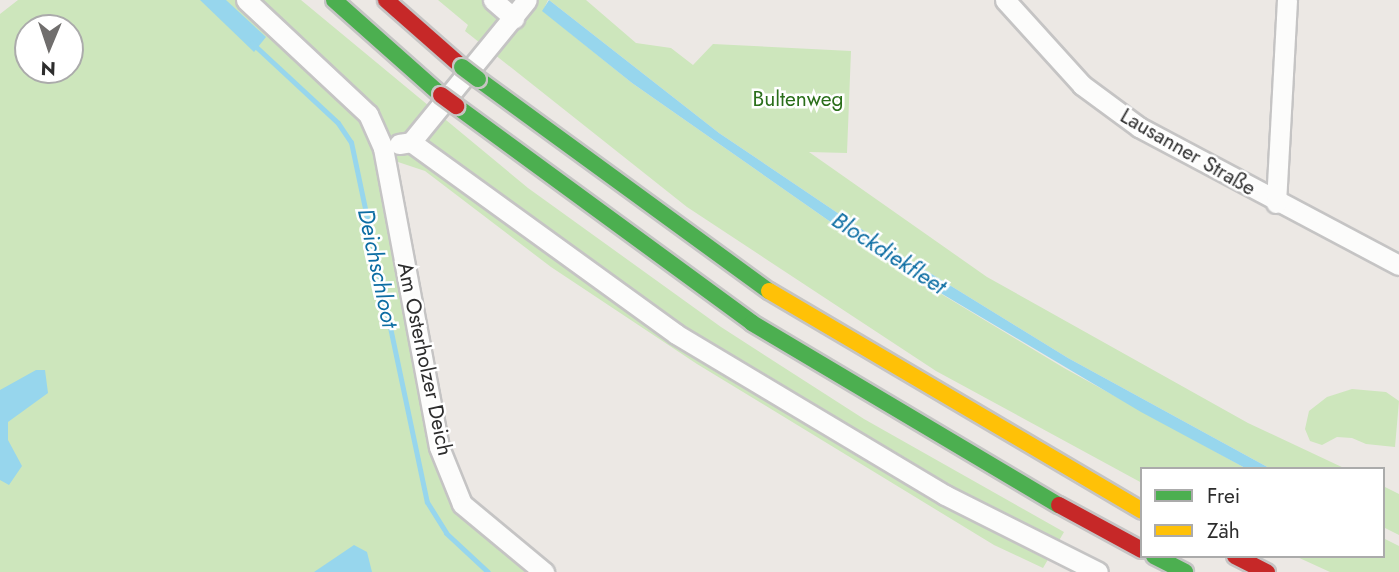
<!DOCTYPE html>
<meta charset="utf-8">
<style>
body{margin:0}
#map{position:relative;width:1399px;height:572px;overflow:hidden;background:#ece8e4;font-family:Jost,sans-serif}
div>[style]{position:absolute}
.green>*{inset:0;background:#cde6bc}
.water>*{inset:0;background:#97d6ed}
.stream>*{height:5px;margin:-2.5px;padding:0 2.5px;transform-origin:2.5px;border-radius:2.5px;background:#97d6ed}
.roads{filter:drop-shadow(2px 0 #c5c4c4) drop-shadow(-2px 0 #c5c4c4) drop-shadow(0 2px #c5c4c4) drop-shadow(0 -2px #c5c4c4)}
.street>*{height:19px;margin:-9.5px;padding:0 9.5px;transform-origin:9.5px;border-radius:9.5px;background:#fcfcfb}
.fast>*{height:16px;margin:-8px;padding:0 8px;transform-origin:8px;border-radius:8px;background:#4caf50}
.slow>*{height:16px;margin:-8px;padding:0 8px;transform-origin:8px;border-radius:8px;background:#ffc107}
.jam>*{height:16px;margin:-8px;padding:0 8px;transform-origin:8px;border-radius:8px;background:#c62828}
.bridges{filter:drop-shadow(2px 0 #c6c5c3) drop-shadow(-2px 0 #c6c5c3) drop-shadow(0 2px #c6c5c3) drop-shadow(0 -2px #c6c5c3)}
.fast-bridge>*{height:16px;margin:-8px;padding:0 8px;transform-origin:8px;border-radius:8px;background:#4caf50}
.jam-bridge>*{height:16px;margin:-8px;padding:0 8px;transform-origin:8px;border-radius:8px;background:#c62828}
span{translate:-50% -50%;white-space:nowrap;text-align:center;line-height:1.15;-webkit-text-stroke:5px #fff;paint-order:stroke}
.park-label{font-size:21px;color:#2a6e1a}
.street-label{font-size:21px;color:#2d2d2d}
.water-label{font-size:23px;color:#0c6da3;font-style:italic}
.legend{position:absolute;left:1140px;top:467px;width:245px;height:91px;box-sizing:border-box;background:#fff;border:2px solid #ababab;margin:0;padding:9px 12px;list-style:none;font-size:21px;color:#2d2d2d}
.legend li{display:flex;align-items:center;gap:14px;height:35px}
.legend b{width:35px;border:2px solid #ababab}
.north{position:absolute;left:14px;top:14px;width:70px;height:70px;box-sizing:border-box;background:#fff;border:2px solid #ababab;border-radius:50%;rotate:182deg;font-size:19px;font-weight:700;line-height:28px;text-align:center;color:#2d2d2d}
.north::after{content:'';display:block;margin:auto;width:24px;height:32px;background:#706e6d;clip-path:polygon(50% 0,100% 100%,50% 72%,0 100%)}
</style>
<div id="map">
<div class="green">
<div style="clip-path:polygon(evenodd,18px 0,301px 0,528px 188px,721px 327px,864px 419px,1064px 532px,1043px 568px,994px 545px,697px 364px,551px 267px,425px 171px,374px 154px,425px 425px,455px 509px,531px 572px,0 572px,0 14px,18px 0,28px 28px,70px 28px,70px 70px,28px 70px,28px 28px)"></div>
<div style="clip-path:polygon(438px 0,548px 0,543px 11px,632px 83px,885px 260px,1064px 368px,1247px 469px,1142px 469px,1142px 483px,936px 371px,687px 207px,465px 31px,468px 25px)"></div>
<div style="clip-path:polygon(549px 0,586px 0,636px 43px,671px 48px,693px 65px,713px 44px,851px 51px,847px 153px,809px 152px,987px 277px,1248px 423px,1346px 469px,1271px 469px,1068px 358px,891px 249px,719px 133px)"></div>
<div style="clip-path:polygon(1352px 389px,1386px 392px,1399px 401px,1395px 447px,1366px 444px,1352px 438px,1337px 437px,1322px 445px,1310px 441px,1305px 429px,1309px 411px,1327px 397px)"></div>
<div style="clip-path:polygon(1383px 486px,1399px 494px,1399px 535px,1383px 527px)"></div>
<div style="clip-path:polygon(1383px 538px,1399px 546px,1399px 572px,1330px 572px,1295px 556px,1383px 556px)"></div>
</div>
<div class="water">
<div style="clip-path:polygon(200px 0,226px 0,266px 37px,254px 52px)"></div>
<div style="clip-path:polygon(549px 0,719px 133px,891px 249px,1068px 358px,1271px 469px,1247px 469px,1141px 412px,885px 260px,632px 83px,542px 11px)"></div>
<div style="clip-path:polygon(36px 370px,45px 370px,48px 393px,8px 422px,8px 440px,22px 466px,9px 485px,0 480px,0 390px)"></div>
<div style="clip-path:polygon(354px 545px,367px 552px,372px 572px,314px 572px)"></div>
</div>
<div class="stream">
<div style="left:252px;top:43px;width:117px;rotate:42.9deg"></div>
<div style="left:338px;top:123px;width:23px;rotate:56deg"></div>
<div style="left:351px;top:142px;width:368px;rotate:78.1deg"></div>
<div style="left:427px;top:502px;width:36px;rotate:58deg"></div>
<div style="left:446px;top:533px;width:57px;rotate:42.9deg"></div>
</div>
<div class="roads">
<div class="street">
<div style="left:246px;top:0;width:167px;rotate:43.1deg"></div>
<div style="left:368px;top:114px;width:37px;rotate:66deg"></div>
<div style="left:383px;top:148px;width:304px;rotate:79.4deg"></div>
<div style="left:439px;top:447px;width:61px;rotate:68deg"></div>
<div style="left:462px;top:504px;width:107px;rotate:39.7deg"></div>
<div style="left:493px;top:0;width:28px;rotate:41deg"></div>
<div style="left:1005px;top:0;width:115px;rotate:47.8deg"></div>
<div style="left:1082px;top:85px;width:71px;rotate:36.4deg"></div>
<div style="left:1139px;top:127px;width:294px;rotate:28deg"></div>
<div style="left:411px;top:142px;width:327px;rotate:35.9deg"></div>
<div style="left:676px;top:334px;width:313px;rotate:30.9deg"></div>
<div style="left:945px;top:495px;width:171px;rotate:26.7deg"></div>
<div style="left:399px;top:144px;width:12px;rotate:-9deg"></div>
<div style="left:411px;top:142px;width:183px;rotate:-50.8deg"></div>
<div style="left:1276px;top:203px;width:203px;rotate:-86.9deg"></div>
</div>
<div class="fast">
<div style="left:334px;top:0;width:143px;rotate:41.6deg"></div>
<div style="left:478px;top:79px;width:360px;rotate:36.1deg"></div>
<div style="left:456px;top:106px;width:367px;rotate:36.2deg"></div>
<div style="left:752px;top:323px;width:357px;rotate:30.7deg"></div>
<div style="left:1154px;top:556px;width:35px;rotate:27deg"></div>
</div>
<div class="slow">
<div style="left:769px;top:291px;width:433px;rotate:30.5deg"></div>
</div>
<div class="jam">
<div style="left:386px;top:0;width:101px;rotate:41.4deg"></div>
<div style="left:1059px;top:505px;width:94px;rotate:28.5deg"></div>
<div style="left:1235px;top:556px;width:36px;rotate:27deg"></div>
</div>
</div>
<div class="bridges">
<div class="fast-bridge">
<div style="left:462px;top:67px;width:20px;rotate:37deg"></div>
</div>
<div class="jam-bridge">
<div style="left:441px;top:95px;width:19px;rotate:36deg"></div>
</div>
</div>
<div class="park-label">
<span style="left:798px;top:99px">Bultenweg</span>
</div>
<div class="street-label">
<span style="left:1188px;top:152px;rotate:30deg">Lausanner Straße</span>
<span style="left:425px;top:359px;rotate:78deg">Am Osterholzer Deich</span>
</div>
<div class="water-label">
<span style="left:889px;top:253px;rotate:33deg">Blockdiekfleet</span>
<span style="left:378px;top:268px;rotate:78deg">Deichschloot</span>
</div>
<ul class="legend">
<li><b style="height:9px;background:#4caf50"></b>Frei</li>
<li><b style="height:9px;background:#ffc107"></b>Zäh</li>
</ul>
<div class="north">N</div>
</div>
